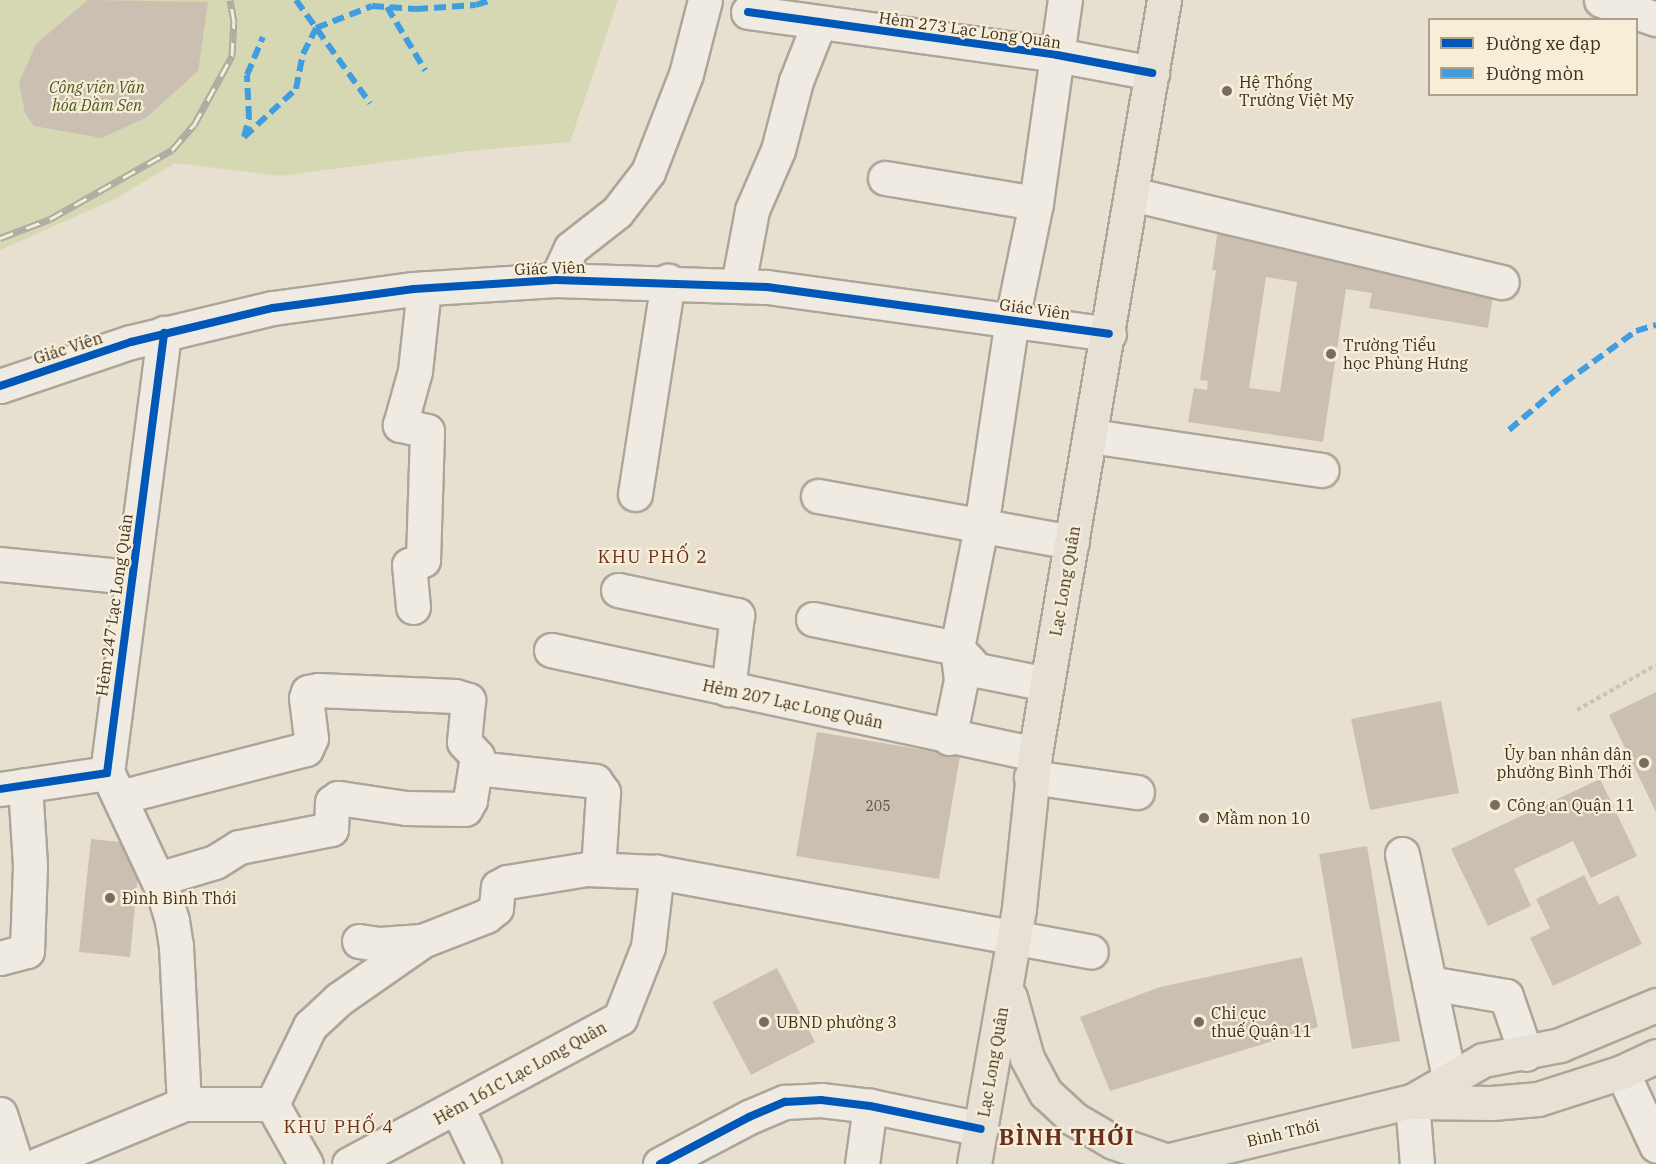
<!DOCTYPE html>
<meta charset="utf-8">
<style>
body{margin:0}
#map{position:relative;width:1656px;height:1164px;overflow:hidden;background:#e7e0d1;font-family:"IBM Plex Serif",serif}
div>[style]{position:absolute}
.green>*{inset:0;background:#d6d7b3}
.building>*{inset:0;background:#cbbfb2}
.path>*{height:4px;margin-top:-2px;transform-origin:0;background:repeating-linear-gradient(90deg,#c8c2b9 0 4.5px,transparent 0 7.5px)}
.roads{filter:drop-shadow(2px 0 #ada599) drop-shadow(-2px 0 #ada599) drop-shadow(0 2px #ada599) drop-shadow(0 -2px #ada599)}
.minor>*{height:33px;margin:-16.5px;padding:0 16.5px;transform-origin:16.5px;border-radius:16.5px;background:#efebe3}
.major>*{height:33px;margin:-16.5px;padding:0 16.5px;transform-origin:16.5px;border-radius:16.5px;background:#e6e1d4}
.rail>*{height:7px;margin-top:-3.5px;transform-origin:0;background:repeating-linear-gradient(90deg,#f7eed8 0 14px,#afaaa2 0 28px);box-sizing:border-box;border-block:2px solid #afaaa2}
.quiet>*{height:6px;margin-top:-3px;transform-origin:0;background:repeating-linear-gradient(90deg,#3f9de0 0 12px,transparent 0 18px)}
.cycleway>*{height:8px;margin:-4px;padding:0 4px;transform-origin:4px;border-radius:4px;background:#0057b8}
.dots>*{width:16px;height:16px;translate:-50% -50%;box-sizing:border-box;border:3px solid #f7eed8;border-radius:50%}
span{translate:-50% -50%;white-space:nowrap;text-align:center;line-height:1.15;-webkit-text-stroke:4.5px #f7eed8;paint-order:stroke}
.number-label{font-size:14px;color:#605244}
.number-label span{-webkit-text-stroke-width:0}
.street-label{font-size:16px;color:#3d2e20}
.poi-label{font-size:16px;color:#3d2e20}
.left{translate:0 -50%;text-align:left}
.right{translate:-100% -50%;text-align:right}
.park-label{font-size:16px;color:#4d5a26;font-style:italic}
.neighbourhood-label{font-size:18px;color:#6b2e1e;letter-spacing:1.5px}
.district-label{font-size:22px;color:#6b2e1e;font-weight:700;letter-spacing:1.5px}
.legend{position:absolute;left:1428px;top:18px;width:210px;height:78px;box-sizing:border-box;background:#f7eed8;border:2px solid #ada18e;margin:0;padding:8px 10px;list-style:none;font-size:18px;color:#3d2e20}
.legend li{display:flex;align-items:center;gap:12px;height:30px}
.legend b{width:30px;border:2px solid #ada18e}
</style>
<div id="map">
<div class="green">
<div style="clip-path:polygon(0 0,618px 0,570px 142px,469px 151px,280px 176px,175px 163px,115px 199px,0 250px)"></div>
</div>
<div class="building">
<div style="clip-path:polygon(88px 0,208px 2px,198px 71px,147px 117px,102px 138px,34px 126px,25px 113px,19px 83px,36px 44px)"></div>
<div style="clip-path:polygon(evenodd,1218px 230px,1495px 283px,1488px 328px,1369px 308px,1372px 293px,1346px 289px,1323px 442px,1188px 422px,1194px 388px,1207px 390px,1208px 381px,1200px 380px,1216px 270px,1212px 270px,1218px 230px,1266px 277px,1297px 282px,1280px 392px,1249px 388px,1266px 277px)"></div>
<div style="clip-path:polygon(1656px 692px,1656px 812px,1609px 715px)"></div>
<div style="clip-path:polygon(1441px 701px,1459px 793px,1370px 810px,1351px 719px)"></div>
<div style="clip-path:polygon(817px 732px,960px 756px,939px 879px,796px 856px)"></div>
<div style="clip-path:polygon(1600px 779px,1637px 856px,1591px 878px,1573px 841px,1514px 869px,1531px 906px,1488px 926px,1451px 849px)"></div>
<div style="clip-path:polygon(91px 839px,141px 844px,130px 957px,79px 952px)"></div>
<div style="clip-path:polygon(1367px 846px,1400px 1041px,1352px 1049px,1319px 854px)"></div>
<div style="clip-path:polygon(1584px 875px,1599px 905px,1618px 895px,1642px 944px,1553px 986px,1530px 938px,1550px 928px,1536px 899px)"></div>
<div style="clip-path:polygon(1302px 957px,1318px 1027px,1110px 1091px,1080px 1017px,1160px 987px)"></div>
<div style="clip-path:polygon(777px 968px,815px 1042px,751px 1075px,712px 1002px)"></div>
</div>
<div class="path">
<div style="left:1577px;top:710px;width:91px;rotate:-29.7deg"></div>
</div>
<div class="roads">
<div class="minor">
<div style="left:1601px;top:0;width:58px;rotate:19.1deg"></div>
<div style="left:748px;top:12px;width:312px;rotate:7.9deg"></div>
<div style="left:1057px;top:55px;width:97px;rotate:10.7deg"></div>
<div style="left:885px;top:178px;width:153px;rotate:9.4deg"></div>
<div style="left:1132px;top:194px;width:380px;rotate:13.4deg"></div>
<div style="left:556px;top:280px;width:35px;rotate:-65deg"></div>
<div style="left:571px;top:248px;width:58px;rotate:-38deg"></div>
<div style="left:617px;top:212px;width:51px;rotate:-52.2deg"></div>
<div style="left:648px;top:172px;width:105px;rotate:-68.8deg"></div>
<div style="left:686px;top:74px;width:76px;rotate:-75.6deg"></div>
<div style="left:738px;top:285px;width:76px;rotate:-79.4deg"></div>
<div style="left:752px;top:210px;width:65px;rotate:-66.6deg"></div>
<div style="left:778px;top:150px;width:71px;rotate:-75.4deg"></div>
<div style="left:796px;top:81px;width:62px;rotate:-68.4deg"></div>
<div style="left:0;top:386px;width:138px;rotate:-18.6deg"></div>
<div style="left:131px;top:342px;width:146px;rotate:-13.5deg"></div>
<div style="left:273px;top:308px;width:142px;rotate:-7.7deg"></div>
<div style="left:414px;top:289px;width:142px;rotate:-3.6deg"></div>
<div style="left:556px;top:280px;width:211px;rotate:1.9deg"></div>
<div style="left:767px;top:287px;width:345px;rotate:7.8deg"></div>
<div style="left:1091px;top:436px;width:233px;rotate:8.4deg"></div>
<div style="left:635px;top:494px;width:216px;rotate:-81.2deg"></div>
<div style="left:818px;top:496px;width:258px;rotate:10.3deg"></div>
<div style="left:0;top:564px;width:132px;rotate:5.7deg"></div>
<div style="left:618px;top:590px;width:122px;rotate:11.9deg"></div>
<div style="left:737px;top:615px;width:75px;rotate:96.9deg"></div>
<div style="left:413px;top:607px;width:42px;rotate:-95.4deg"></div>
<div style="left:409px;top:565px;width:15px;rotate:-20deg"></div>
<div style="left:423px;top:560px;width:129px;rotate:-88.2deg"></div>
<div style="left:427px;top:431px;width:28px;rotate:-167deg"></div>
<div style="left:400px;top:425px;width:56px;rotate:-74.5deg"></div>
<div style="left:415px;top:371px;width:83px;rotate:-83.8deg"></div>
<div style="left:813px;top:619px;width:147px;rotate:11.4deg"></div>
<div style="left:957px;top:648px;width:30px;rotate:48deg"></div>
<div style="left:977px;top:670px;width:71px;rotate:11.3deg"></div>
<div style="left:551px;top:650px;width:495px;rotate:12.1deg"></div>
<div style="left:949px;top:738px;width:59px;rotate:-78.3deg"></div>
<div style="left:961px;top:680px;width:32px;rotate:-97deg"></div>
<div style="left:957px;top:648px;width:123px;rotate:-78.8deg"></div>
<div style="left:981px;top:527px;width:210px;rotate:-81.5deg"></div>
<div style="left:1012px;top:319px;width:118px;rotate:-78.3deg"></div>
<div style="left:1036px;top:203px;width:205px;rotate:-81.9deg"></div>
<div style="left:476px;top:768px;width:120px;rotate:6.2deg"></div>
<div style="left:595px;top:781px;width:14px;rotate:54deg"></div>
<div style="left:603px;top:792px;width:77px;rotate:93.7deg"></div>
<div style="left:1031px;top:777px;width:107px;rotate:8.1deg"></div>
<div style="left:110px;top:778px;width:125px;rotate:64.9deg"></div>
<div style="left:163px;top:891px;width:31px;rotate:73deg"></div>
<div style="left:172px;top:921px;width:25px;rotate:81deg"></div>
<div style="left:176px;top:946px;width:158px;rotate:87.1deg"></div>
<div style="left:0;top:789px;width:108px;rotate:-8.5deg"></div>
<div style="left:107px;top:773px;width:444px;rotate:-82.6deg"></div>
<div style="left:120px;top:797px;width:192px;rotate:-14.5deg"></div>
<div style="left:306px;top:749px;width:12px;rotate:-66deg"></div>
<div style="left:311px;top:738px;width:40px;rotate:-97.1deg"></div>
<div style="left:306px;top:698px;width:6px;rotate:-72deg"></div>
<div style="left:308px;top:692px;width:10px;rotate:-11deg"></div>
<div style="left:318px;top:690px;width:137px;rotate:2.5deg"></div>
<div style="left:455px;top:696px;width:14px;rotate:17deg"></div>
<div style="left:468px;top:700px;width:42px;rotate:95.4deg"></div>
<div style="left:464px;top:742px;width:19px;rotate:47deg"></div>
<div style="left:477px;top:756px;width:45px;rotate:99deg"></div>
<div style="left:470px;top:800px;width:10px;rotate:119deg"></div>
<div style="left:465px;top:809px;width:59px;rotate:-179deg"></div>
<div style="left:406px;top:808px;width:69px;rotate:-171.6deg"></div>
<div style="left:338px;top:798px;width:7px;rotate:146deg"></div>
<div style="left:332px;top:802px;width:27px;rotate:92deg"></div>
<div style="left:331px;top:829px;width:94px;rotate:168.9deg"></div>
<div style="left:239px;top:847px;width:28px;rotate:148deg"></div>
<div style="left:215px;top:862px;width:59px;rotate:163.4deg"></div>
<div style="left:1402px;top:854px;width:232px;rotate:78.1deg"></div>
<div style="left:359px;top:941px;width:20px;rotate:9deg"></div>
<div style="left:379px;top:944px;width:43px;rotate:-4deg"></div>
<div style="left:0;top:958px;width:28px;rotate:-15deg"></div>
<div style="left:27px;top:951px;width:86px;rotate:-88deg"></div>
<div style="left:30px;top:865px;width:80px;rotate:-93.6deg"></div>
<div style="left:1429px;top:983px;width:78px;rotate:9.6deg"></div>
<div style="left:1506px;top:996px;width:61px;rotate:71deg"></div>
<div style="left:1622px;top:1072px;width:81px;rotate:65deg"></div>
<div style="left:1412px;top:1101px;width:63px;rotate:85.5deg"></div>
<div style="left:272px;top:1104px;width:69px;rotate:60.5deg"></div>
<div style="left:457px;top:1108px;width:62px;rotate:64.3deg"></div>
<div style="left:0;top:1114px;width:52px;rotate:72.3deg"></div>
<div style="left:39px;top:1164px;width:157px;rotate:-22.5deg"></div>
<div style="left:184px;top:1104px;width:88px"></div>
<div style="left:272px;top:1104px;width:87px;rotate:-64deg"></div>
<div style="left:310px;top:1026px;width:40px;rotate:-43deg"></div>
<div style="left:339px;top:999px;width:101px;rotate:-34.9deg"></div>
<div style="left:422px;top:941px;width:69px;rotate:-21.3deg"></div>
<div style="left:486px;top:916px;width:13px;rotate:-39deg"></div>
<div style="left:496px;top:908px;width:21px;rotate:-85deg"></div>
<div style="left:498px;top:887px;width:10px;rotate:-29deg"></div>
<div style="left:507px;top:882px;width:81px;rotate:-9.2deg"></div>
<div style="left:587px;top:869px;width:70px;rotate:2.5deg"></div>
<div style="left:657px;top:872px;width:441px;rotate:10.4deg"></div>
<div style="left:349px;top:1164px;width:308px;rotate:-28.3deg"></div>
<div style="left:620px;top:1018px;width:76px;rotate:-68.5deg"></div>
<div style="left:648px;top:947px;width:76px;rotate:-83.2deg"></div>
<div style="left:660px;top:1164px;width:101px;rotate:-27.8deg"></div>
<div style="left:749px;top:1117px;width:39px;rotate:-23deg"></div>
<div style="left:785px;top:1102px;width:36px;rotate:-3deg"></div>
<div style="left:821px;top:1100px;width:49px;rotate:7deg"></div>
<div style="left:870px;top:1106px;width:113px;rotate:11.7deg"></div>
<div style="left:862px;top:1164px;width:59px;rotate:-82.1deg"></div>
</div>
<div class="major">
<div style="left:1010px;top:997px;width:63px;rotate:74.4deg"></div>
<div style="left:1027px;top:1058px;width:40px;rotate:62deg"></div>
<div style="left:1046px;top:1093px;width:38px;rotate:43deg"></div>
<div style="left:1074px;top:1119px;width:45px;rotate:30.5deg"></div>
<div style="left:1113px;top:1142px;width:55px;rotate:19.1deg"></div>
<div style="left:1414px;top:1102px;width:78px;rotate:0.7deg"></div>
<div style="left:1492px;top:1103px;width:46px;rotate:-5deg"></div>
<div style="left:1538px;top:1099px;width:88px;rotate:-17.8deg"></div>
<div style="left:1622px;top:1072px;width:38px;rotate:-25deg"></div>
<div style="left:974px;top:1164px;width:260px;rotate:-80deg"></div>
<div style="left:1019px;top:908px;width:155px;rotate:-84.1deg"></div>
<div style="left:1035px;top:754px;width:765px;rotate:-80.29deg"></div>
<div style="left:1153px;top:1164px;width:267px;rotate:-13.7deg"></div>
<div style="left:1412px;top:1101px;width:82px;rotate:-30deg"></div>
<div style="left:1483px;top:1060px;width:78px;rotate:-11deg"></div>
<div style="left:1560px;top:1045px;width:104px;rotate:-22.6deg"></div>
</div>
</div>
<div class="rail">
<div style="left:0;top:238px;width:53px;rotate:-20.8deg"></div>
<div style="left:50px;top:219px;width:140px;rotate:-29.5deg"></div>
<div style="left:172px;top:150px;width:33px;rotate:-49deg"></div>
<div style="left:194px;top:125px;width:79px;rotate:-61.2deg"></div>
<div style="left:232px;top:56px;width:34px;rotate:-87deg"></div>
<div style="left:234px;top:22px;width:22px;rotate:-100deg"></div>
</div>
<div class="quiet">
<div style="left:296px;top:0;width:127px;rotate:54.3deg"></div>
<div style="left:387px;top:7px;width:74px;rotate:58.9deg"></div>
<div style="left:244px;top:137px;width:71px;rotate:-42.7deg"></div>
<div style="left:296px;top:89px;width:36px;rotate:-79deg"></div>
<div style="left:303px;top:54px;width:29px;rotate:-63deg"></div>
<div style="left:316px;top:28px;width:60px;rotate:-21.4deg"></div>
<div style="left:372px;top:6px;width:44px;rotate:3.9deg"></div>
<div style="left:416px;top:9px;width:60px;rotate:-3.8deg"></div>
<div style="left:476px;top:5px;width:16px;rotate:-18deg"></div>
<div style="left:244px;top:137px;width:20px;rotate:-75deg"></div>
<div style="left:249px;top:118px;width:43px;rotate:-92.7deg"></div>
<div style="left:247px;top:75px;width:41px;rotate:-67.2deg"></div>
<div style="left:1509px;top:430px;width:72px;rotate:-40.5deg"></div>
<div style="left:1564px;top:383px;width:89px;rotate:-35.8deg"></div>
<div style="left:1636px;top:331px;width:21px;rotate:-17deg"></div>
</div>
<div class="cycleway">
<div style="left:748px;top:12px;width:312px;rotate:7.9deg"></div>
<div style="left:1057px;top:55px;width:97px;rotate:10.7deg"></div>
<div style="left:0;top:386px;width:138px;rotate:-18.6deg"></div>
<div style="left:131px;top:342px;width:146px;rotate:-13.5deg"></div>
<div style="left:273px;top:308px;width:142px;rotate:-7.7deg"></div>
<div style="left:414px;top:289px;width:142px;rotate:-3.6deg"></div>
<div style="left:556px;top:280px;width:211px;rotate:1.9deg"></div>
<div style="left:767px;top:287px;width:345px;rotate:7.8deg"></div>
<div style="left:0;top:789px;width:108px;rotate:-8.5deg"></div>
<div style="left:107px;top:773px;width:444px;rotate:-82.6deg"></div>
<div style="left:660px;top:1164px;width:101px;rotate:-27.8deg"></div>
<div style="left:749px;top:1117px;width:39px;rotate:-23deg"></div>
<div style="left:785px;top:1102px;width:36px;rotate:-3deg"></div>
<div style="left:821px;top:1100px;width:49px;rotate:7deg"></div>
<div style="left:870px;top:1106px;width:113px;rotate:11.7deg"></div>
</div>
<div class="dots">
<div style="left:1227px;top:91px;background:#786c5e"></div>
<div style="left:1331px;top:354px;background:#786c5e"></div>
<div style="left:1644px;top:763px;background:#786c5e"></div>
<div style="left:1495px;top:805px;background:#786c5e"></div>
<div style="left:1204px;top:818px;background:#786c5e"></div>
<div style="left:110px;top:898px;background:#786c5e"></div>
<div style="left:764px;top:1022px;background:#786c5e"></div>
<div style="left:1199px;top:1022px;background:#786c5e"></div>
</div>
<div class="number-label">
<span style="left:878px;top:806px">205</span>
</div>
<div class="street-label">
<span style="left:970px;top:30px;rotate:8deg">Hẻm 273 Lạc Long Quân</span>
<span style="left:550px;top:268px;rotate:-2deg">Giác Viên</span>
<span style="left:1035px;top:309px;rotate:8deg">Giác Viên</span>
<span style="left:68px;top:348px;rotate:-18deg">Giác Viên</span>
<span style="left:1065px;top:581px;rotate:-80deg">Lạc Long Quân</span>
<span style="left:114px;top:605px;rotate:-82deg">Hẻm 247 Lạc Long Quân</span>
<span style="left:793px;top:704px;rotate:12deg">Hẻm 207 Lạc Long Quân</span>
<span style="left:993px;top:1062px;rotate:-80deg">Lạc Long Quân</span>
<span style="left:520px;top:1073px;rotate:-29deg">Hẻm 161C Lạc Long Quân</span>
<span style="left:1283px;top:1133px;rotate:-13deg">Bình Thới</span>
</div>
<div class="poi-label">
<span class="left" style="left:1239px;top:91px">Hệ Thống<br>Trường Việt Mỹ</span>
<span class="left" style="left:1343px;top:354px">Trường Tiểu<br>học Phùng Hưng</span>
<span class="right" style="left:1632px;top:763px">Ủy ban nhân dân<br>phường Bình Thới</span>
<span class="left" style="left:1507px;top:805px">Công an Quận 11</span>
<span class="left" style="left:1216px;top:818px">Mầm non 10</span>
<span class="left" style="left:122px;top:898px">Đình Bình Thới</span>
<span class="left" style="left:1211px;top:1022px">Chi cục<br>thuế Quận 11</span>
<span class="left" style="left:776px;top:1022px">UBND phường 3</span>
</div>
<div class="park-label">
<span style="left:97px;top:96px">Công viên Văn<br>hóa Đầm Sen</span>
</div>
<div class="neighbourhood-label">
<span style="left:653px;top:557px">KHU PHỐ 2</span>
<span style="left:339px;top:1127px">KHU PHỐ 4</span>
</div>
<div class="district-label">
<span style="left:1067px;top:1137px">BÌNH THỚI</span>
</div>
<ul class="legend">
<li><b style="height:8px;background:#0057b8"></b>Đường xe đạp</li>
<li><b style="height:8px;background:#3f9de0"></b>Đường mòn</li>
</ul>
</div>
